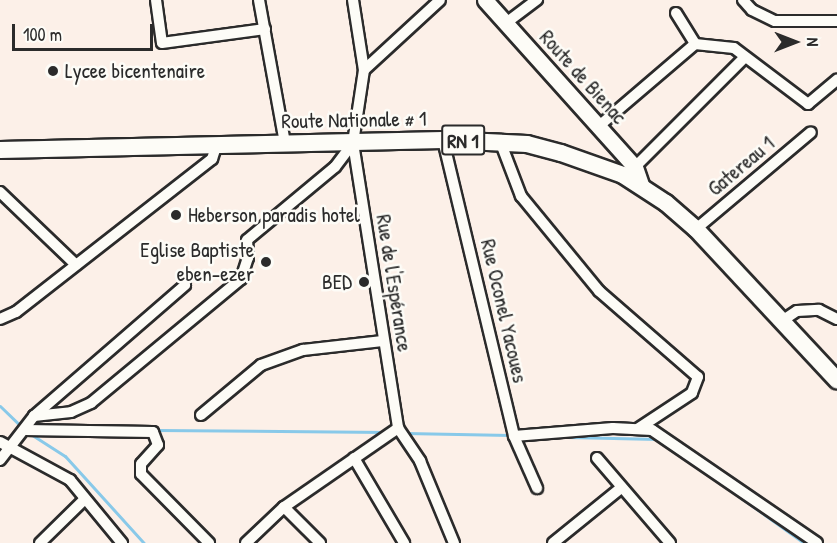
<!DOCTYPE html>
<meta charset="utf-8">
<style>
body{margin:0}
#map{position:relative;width:837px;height:543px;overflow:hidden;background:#fcf0e8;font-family:"Patrick Hand",sans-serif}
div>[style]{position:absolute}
.stream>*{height:3px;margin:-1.5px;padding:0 1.5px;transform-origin:1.5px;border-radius:1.5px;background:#88c9e9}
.roads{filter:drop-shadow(2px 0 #2b2b2b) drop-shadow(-2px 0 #2b2b2b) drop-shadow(0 2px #2b2b2b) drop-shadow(0 -2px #2b2b2b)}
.street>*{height:10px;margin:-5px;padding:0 5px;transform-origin:5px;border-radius:5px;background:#fdfcf7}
.secondary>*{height:15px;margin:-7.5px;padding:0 7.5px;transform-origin:7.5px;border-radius:7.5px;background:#fdfcf7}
.primary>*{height:16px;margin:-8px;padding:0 8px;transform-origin:8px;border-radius:8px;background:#fdfcf7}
.dots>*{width:16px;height:16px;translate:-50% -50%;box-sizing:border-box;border:3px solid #fdfcf7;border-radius:50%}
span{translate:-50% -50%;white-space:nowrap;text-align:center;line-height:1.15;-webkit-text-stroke:5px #fdfcf7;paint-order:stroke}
.shield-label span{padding:2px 4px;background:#fdfcf7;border:2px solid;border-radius:4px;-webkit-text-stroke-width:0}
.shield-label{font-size:20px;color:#2b2b2b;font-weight:700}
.poi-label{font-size:21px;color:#2b2b2b}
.left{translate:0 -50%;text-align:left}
.right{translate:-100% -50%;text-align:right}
.street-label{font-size:21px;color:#2b2b2b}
.north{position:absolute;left:765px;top:12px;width:60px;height:60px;-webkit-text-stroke:4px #fdfcf7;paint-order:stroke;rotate:90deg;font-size:16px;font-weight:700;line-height:24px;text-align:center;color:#2b2b2b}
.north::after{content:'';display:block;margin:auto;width:21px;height:27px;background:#2b2b2b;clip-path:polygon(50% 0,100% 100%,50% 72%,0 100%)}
.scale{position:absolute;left:12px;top:24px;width:141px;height:27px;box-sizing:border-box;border:3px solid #2b2b2b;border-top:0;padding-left:8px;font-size:18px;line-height:21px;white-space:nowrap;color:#2b2b2b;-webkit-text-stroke:4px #fdfcf7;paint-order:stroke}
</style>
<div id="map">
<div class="stream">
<div style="left:0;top:406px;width:30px;rotate:44deg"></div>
<div style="left:156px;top:430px;width:230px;rotate:0.5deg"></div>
<div style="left:29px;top:433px;width:43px;rotate:32.6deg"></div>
<div style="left:65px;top:456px;width:118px;rotate:47.8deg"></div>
<div style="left:405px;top:433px;width:107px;rotate:1.1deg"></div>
<div style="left:567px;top:437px;width:92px;rotate:1.2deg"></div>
<div style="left:737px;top:495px;width:82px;rotate:35.6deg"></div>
</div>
<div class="roads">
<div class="street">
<div style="left:156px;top:0;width:43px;rotate:82.1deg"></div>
<div style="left:162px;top:43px;width:104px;rotate:-7.7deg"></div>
<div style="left:259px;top:0;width:145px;rotate:79.7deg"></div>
<div style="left:353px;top:0;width:71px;rotate:81.1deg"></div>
<div style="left:364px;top:70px;width:74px;rotate:98.6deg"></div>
<div style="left:353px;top:143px;width:289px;rotate:81deg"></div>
<div style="left:398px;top:428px;width:40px;rotate:56deg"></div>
<div style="left:420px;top:461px;width:89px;rotate:67.5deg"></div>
<div style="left:743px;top:0;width:13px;rotate:48deg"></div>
<div style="left:752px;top:10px;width:25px;rotate:26deg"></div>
<div style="left:775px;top:21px;width:62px"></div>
<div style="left:676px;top:13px;width:36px;rotate:58deg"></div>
<div style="left:695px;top:44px;width:39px;rotate:6deg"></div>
<div style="left:734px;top:48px;width:93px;rotate:37.1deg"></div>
<div style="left:808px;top:104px;width:38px;rotate:-40deg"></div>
<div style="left:506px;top:23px;width:39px;rotate:-37deg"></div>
<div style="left:364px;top:70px;width:103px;rotate:-42.6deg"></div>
<div style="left:599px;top:126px;width:126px;rotate:-40.5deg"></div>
<div style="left:443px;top:140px;width:304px;rotate:76.5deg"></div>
<div style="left:514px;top:436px;width:57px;rotate:66.1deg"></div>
<div style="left:500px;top:141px;width:59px;rotate:69.1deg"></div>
<div style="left:521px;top:196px;width:123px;rotate:50.6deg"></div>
<div style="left:599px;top:291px;width:131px;rotate:41deg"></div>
<div style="left:698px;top:377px;width:17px;rotate:111deg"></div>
<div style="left:692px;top:393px;width:64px;rotate:146.6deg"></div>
<div style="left:635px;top:167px;width:154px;rotate:-45deg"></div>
<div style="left:0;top:192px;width:105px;rotate:43.8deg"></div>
<div style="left:696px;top:229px;width:150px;rotate:-40.1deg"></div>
<div style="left:0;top:319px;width:17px;rotate:-24deg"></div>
<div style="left:16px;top:312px;width:249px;rotate:-38deg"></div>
<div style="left:212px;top:159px;width:13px;rotate:-72deg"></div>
<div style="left:782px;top:321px;width:18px;rotate:-34deg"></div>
<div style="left:797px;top:311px;width:22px;rotate:-3deg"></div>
<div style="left:819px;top:310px;width:20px;rotate:27deg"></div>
<div style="left:201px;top:415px;width:78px;rotate:-39.8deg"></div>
<div style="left:261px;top:365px;width:45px;rotate:-19.7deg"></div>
<div style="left:303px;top:350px;width:80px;rotate:-6.5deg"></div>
<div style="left:34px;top:416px;width:37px;rotate:-6deg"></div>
<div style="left:71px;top:412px;width:22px;rotate:-24deg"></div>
<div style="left:91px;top:403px;width:195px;rotate:-39.6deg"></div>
<div style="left:241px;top:279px;width:22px;rotate:-72deg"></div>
<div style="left:248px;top:258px;width:18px;rotate:-93deg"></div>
<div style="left:247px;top:240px;width:114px;rotate:-39.7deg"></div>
<div style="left:335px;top:167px;width:30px;rotate:-53deg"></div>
<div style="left:25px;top:430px;width:128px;rotate:0.9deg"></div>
<div style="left:153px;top:432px;width:14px;rotate:69deg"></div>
<div style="left:158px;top:445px;width:25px;rotate:132deg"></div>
<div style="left:141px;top:464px;width:10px;rotate:90deg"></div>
<div style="left:141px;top:474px;width:97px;rotate:45.4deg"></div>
<div style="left:514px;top:436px;width:99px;rotate:-4.6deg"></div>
<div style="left:613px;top:428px;width:39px;rotate:3deg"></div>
<div style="left:652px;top:430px;width:200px;rotate:34.4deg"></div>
<div style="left:0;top:442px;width:80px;rotate:28.5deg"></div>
<div style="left:70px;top:480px;width:82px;rotate:50.5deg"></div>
<div style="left:354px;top:458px;width:99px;rotate:59.5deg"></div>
<div style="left:597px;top:458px;width:112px;rotate:49.3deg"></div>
<div style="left:0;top:460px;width:56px;rotate:-52.3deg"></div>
<div style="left:34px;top:416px;width:200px;rotate:-40.9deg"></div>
<div style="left:284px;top:507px;width:51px;rotate:45deg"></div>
<div style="left:40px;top:543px;width:63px;rotate:-44.4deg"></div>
<div style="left:246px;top:543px;width:52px;rotate:-43.5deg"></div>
<div style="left:284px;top:507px;width:139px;rotate:-34.7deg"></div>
<div style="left:553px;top:543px;width:87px;rotate:-39deg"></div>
</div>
<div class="secondary">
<div style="left:485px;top:0;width:224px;rotate:48.1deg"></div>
<div style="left:635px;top:167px;width:21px;rotate:71deg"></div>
</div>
<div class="primary">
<div style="left:0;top:150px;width:443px;rotate:-1.3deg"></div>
<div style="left:443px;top:140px;width:84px;rotate:2.7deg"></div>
<div style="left:527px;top:144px;width:35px;rotate:15deg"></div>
<div style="left:561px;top:153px;width:66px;rotate:19.5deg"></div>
<div style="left:623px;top:175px;width:51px;rotate:33.1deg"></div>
<div style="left:666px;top:203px;width:40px;rotate:41deg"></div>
<div style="left:696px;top:229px;width:207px;rotate:47deg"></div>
</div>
</div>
<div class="dots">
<div style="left:53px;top:71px;background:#2b2b2b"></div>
<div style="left:176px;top:215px;background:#2b2b2b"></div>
<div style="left:266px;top:262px;background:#2b2b2b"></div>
<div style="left:364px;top:282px;background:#2b2b2b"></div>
</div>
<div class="shield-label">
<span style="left:463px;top:140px">RN 1</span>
</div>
<div class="poi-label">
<span class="left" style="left:65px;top:71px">Lycee bicentenaire</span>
<span class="left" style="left:188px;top:215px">Heberson paradis hotel</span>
<span class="right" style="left:254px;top:262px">Eglise Baptiste<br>eben-ezer</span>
<span class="right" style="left:352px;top:282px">BED</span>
</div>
<div class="street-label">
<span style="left:583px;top:77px;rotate:48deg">Route de Bienac</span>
<span style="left:354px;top:120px;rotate:-1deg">Route Nationale # 1</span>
<span style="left:741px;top:166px;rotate:-40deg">Gatereau 1</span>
<span style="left:394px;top:283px;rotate:81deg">Rue de l'Espérance</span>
<span style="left:504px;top:311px;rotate:77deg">Rue Oconel Yacoues</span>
</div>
<div class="north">N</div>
<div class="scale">100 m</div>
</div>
